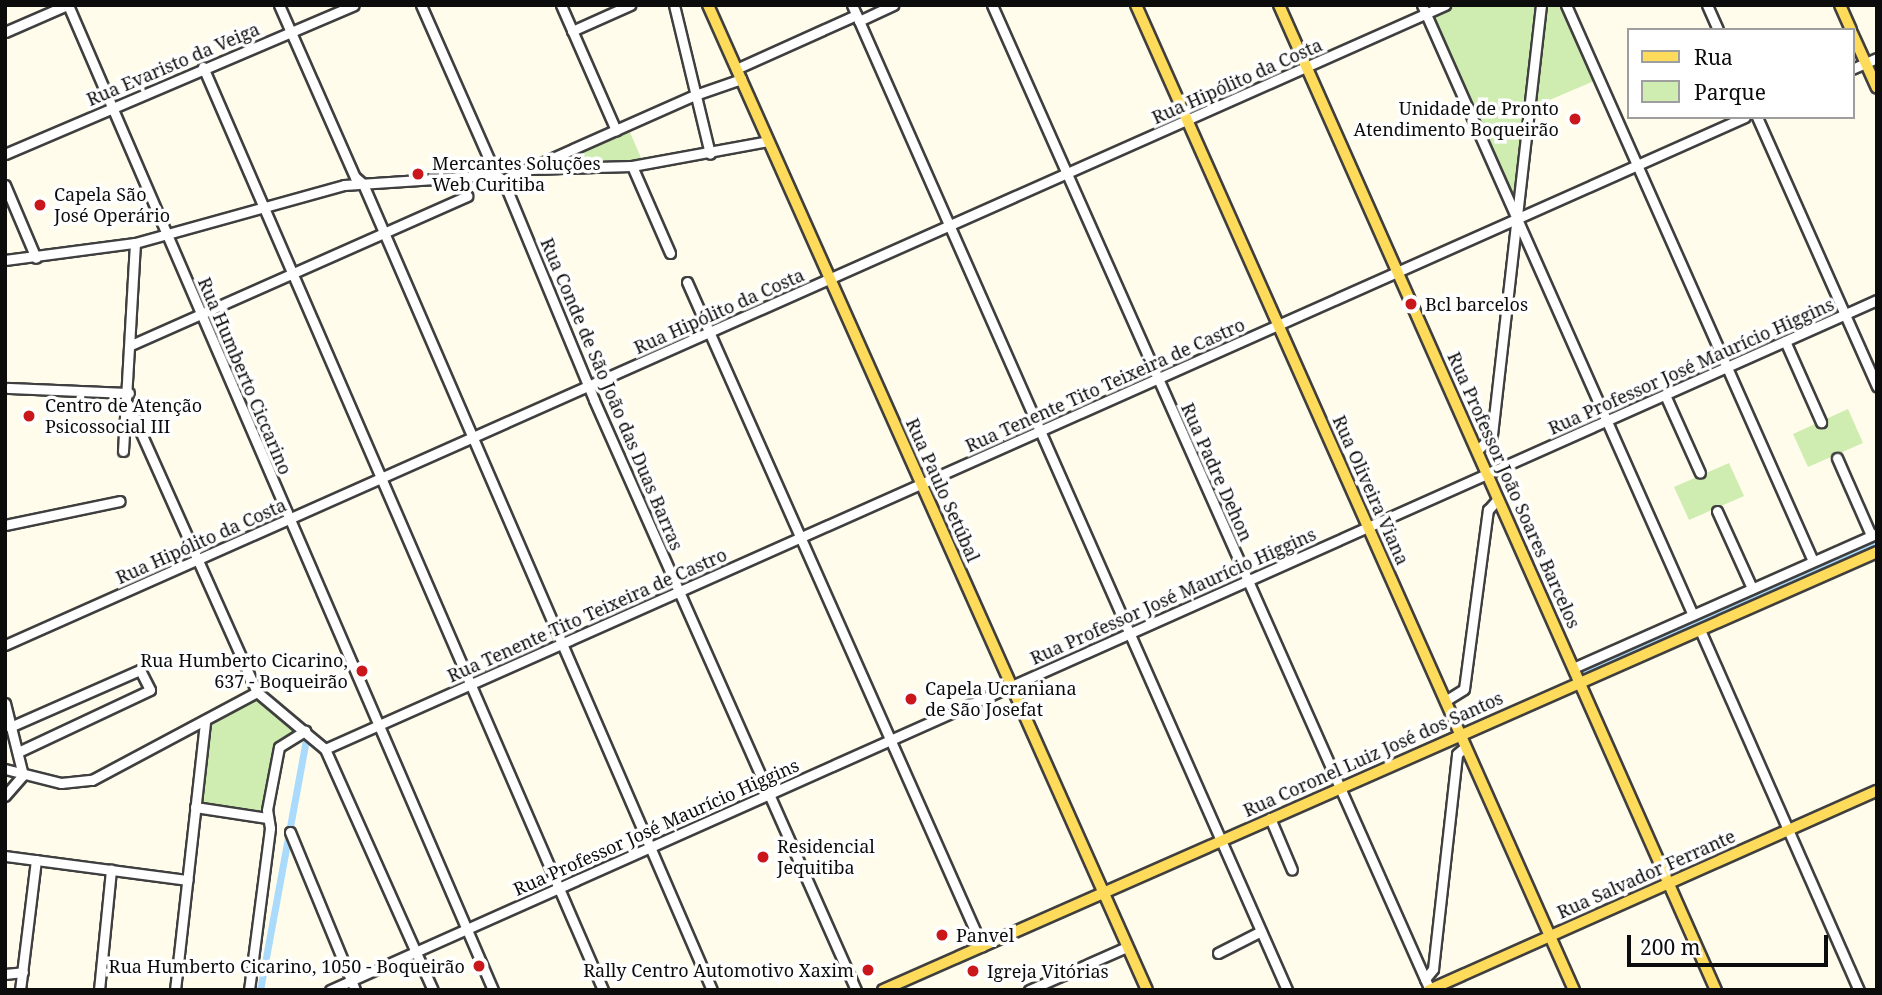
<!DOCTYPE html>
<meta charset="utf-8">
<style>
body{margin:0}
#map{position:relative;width:1882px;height:995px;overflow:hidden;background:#fffceb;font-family:"Noto Serif",serif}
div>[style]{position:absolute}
.green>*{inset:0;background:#cfedb1}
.canal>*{height:7px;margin:-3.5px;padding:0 3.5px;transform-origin:3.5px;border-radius:3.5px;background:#aadbfc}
.river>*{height:12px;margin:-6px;padding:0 6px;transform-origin:6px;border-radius:6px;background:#aadbfc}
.roads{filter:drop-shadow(2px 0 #3f3f3f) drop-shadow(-2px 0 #3f3f3f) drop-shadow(0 2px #3f3f3f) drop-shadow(0 -2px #3f3f3f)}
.minor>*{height:9px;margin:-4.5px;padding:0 4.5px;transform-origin:4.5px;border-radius:4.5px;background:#fff}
.major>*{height:10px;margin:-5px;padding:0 5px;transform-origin:5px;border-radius:5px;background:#ffdb5b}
.dots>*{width:19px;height:19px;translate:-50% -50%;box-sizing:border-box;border:4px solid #fff;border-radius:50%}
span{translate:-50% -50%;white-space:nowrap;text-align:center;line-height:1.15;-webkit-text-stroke:7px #fff;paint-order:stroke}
.street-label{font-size:18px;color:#0c0c0c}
.poi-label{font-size:18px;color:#0c0c0c}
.right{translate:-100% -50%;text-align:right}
.left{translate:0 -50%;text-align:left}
.frame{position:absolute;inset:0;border:7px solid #0c0c0c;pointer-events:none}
.legend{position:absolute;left:1627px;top:28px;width:228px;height:91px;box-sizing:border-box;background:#fff;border:2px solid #9e9e9e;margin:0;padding:9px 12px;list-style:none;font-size:21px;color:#0c0c0c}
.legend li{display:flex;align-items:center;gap:14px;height:35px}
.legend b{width:35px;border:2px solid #9e9e9e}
.scale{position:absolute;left:1627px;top:935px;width:201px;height:32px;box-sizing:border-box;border:4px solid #0c0c0c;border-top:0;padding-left:9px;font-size:21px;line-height:24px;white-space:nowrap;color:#0c0c0c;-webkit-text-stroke:5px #fff;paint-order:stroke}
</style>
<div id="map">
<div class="green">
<div style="clip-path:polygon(1451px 5px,1561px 5px,1594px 81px,1524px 111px,1513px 201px,1431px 14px)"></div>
<div style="clip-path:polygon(629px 130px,642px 160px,551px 165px)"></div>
<div style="clip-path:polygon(1848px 409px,1863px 443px,1808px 467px,1793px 434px)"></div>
<div style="clip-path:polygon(1729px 463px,1744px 496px,1689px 520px,1674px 487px)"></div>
<div style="clip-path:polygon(254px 697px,299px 730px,275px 745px,265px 811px,199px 802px,208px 723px)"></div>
</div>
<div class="canal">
<div style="left:260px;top:990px;width:254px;rotate:-79.6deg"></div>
</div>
<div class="river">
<div style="left:1585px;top:671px;width:319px;rotate:-23.8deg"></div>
</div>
<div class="roads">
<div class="minor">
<div style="left:68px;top:5px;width:1073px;rotate:66.66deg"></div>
<div style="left:279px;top:5px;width:188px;rotate:66.2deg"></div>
<div style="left:355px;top:177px;width:11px;rotate:41deg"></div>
<div style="left:363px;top:184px;width:878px;rotate:66.59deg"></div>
<div style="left:421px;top:5px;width:186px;rotate:66.2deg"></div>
<div style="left:496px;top:175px;width:9px;rotate:36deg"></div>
<div style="left:503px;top:180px;width:238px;rotate:67.5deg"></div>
<div style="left:594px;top:400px;width:646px;rotate:66.06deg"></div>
<div style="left:561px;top:5px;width:137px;rotate:66.3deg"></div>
<div style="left:674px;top:5px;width:153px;rotate:76.4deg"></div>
<div style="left:852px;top:5px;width:1077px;rotate:66.17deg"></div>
<div style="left:992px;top:5px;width:1078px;rotate:66.03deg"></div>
<div style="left:1422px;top:5px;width:667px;rotate:66.05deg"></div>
<div style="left:1566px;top:5px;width:608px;rotate:66.05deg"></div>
<div style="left:1707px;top:5px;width:27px;rotate:66deg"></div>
<div style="left:859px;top:21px;width:38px;rotate:-25deg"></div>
<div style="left:572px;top:31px;width:64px;rotate:-24.1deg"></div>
<div style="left:5px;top:32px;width:68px;rotate:-23.5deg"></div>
<div style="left:203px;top:67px;width:1006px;rotate:66.57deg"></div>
<div style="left:736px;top:69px;width:132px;rotate:-24.2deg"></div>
<div style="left:1852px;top:69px;width:27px;rotate:-24deg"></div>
<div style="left:1757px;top:117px;width:295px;rotate:66deg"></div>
<div style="left:5px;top:154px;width:379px;rotate:-23.1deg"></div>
<div style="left:632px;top:166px;width:95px;rotate:66.4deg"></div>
<div style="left:531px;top:169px;width:101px;rotate:-1.7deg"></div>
<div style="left:632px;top:166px;width:138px;rotate:-10.4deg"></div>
<div style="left:503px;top:180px;width:210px;rotate:-23.9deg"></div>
<div style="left:695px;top:95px;width:49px;rotate:-19.2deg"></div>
<div style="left:5px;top:185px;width:79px;rotate:67deg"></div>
<div style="left:5px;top:260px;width:131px;rotate:-7.5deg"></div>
<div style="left:135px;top:243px;width:217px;rotate:-15.5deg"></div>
<div style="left:344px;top:185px;width:152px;rotate:-3.8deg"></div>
<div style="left:687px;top:282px;width:727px;rotate:66.05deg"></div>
<div style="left:1785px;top:341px;width:89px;rotate:66deg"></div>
<div style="left:131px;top:345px;width:368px;rotate:-23.9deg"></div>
<div style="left:8px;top:388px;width:121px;rotate:2.4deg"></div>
<div style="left:1665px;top:395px;width:85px;rotate:65.8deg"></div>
<div style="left:128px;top:404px;width:316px;rotate:65.9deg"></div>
<div style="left:257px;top:692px;width:89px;rotate:40deg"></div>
<div style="left:325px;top:749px;width:264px;rotate:65.9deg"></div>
<div style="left:123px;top:451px;width:208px;rotate:-86.7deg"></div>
<div style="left:1477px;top:451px;width:22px;rotate:-47deg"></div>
<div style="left:1492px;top:435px;width:433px;rotate:-83.5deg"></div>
<div style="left:1837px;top:458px;width:84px;rotate:66.2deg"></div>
<div style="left:1717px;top:511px;width:85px;rotate:65.6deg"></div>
<div style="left:5px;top:525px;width:117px;rotate:-11.8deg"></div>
<div style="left:1700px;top:630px;width:394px;rotate:66.2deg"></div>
<div style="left:5px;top:645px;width:1576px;rotate:-23.96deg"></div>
<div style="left:1573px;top:668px;width:333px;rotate:-23.9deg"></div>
<div style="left:1445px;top:701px;width:22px;rotate:-32deg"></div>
<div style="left:1464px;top:689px;width:181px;rotate:-82.4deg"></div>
<div style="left:1488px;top:510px;width:15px;rotate:-48deg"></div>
<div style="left:5px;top:703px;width:74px;rotate:76deg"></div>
<div style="left:23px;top:775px;width:28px;rotate:131deg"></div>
<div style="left:10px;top:727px;width:142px;rotate:-23.7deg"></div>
<div style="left:140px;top:670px;width:22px;rotate:63deg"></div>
<div style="left:150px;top:690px;width:146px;rotate:154.8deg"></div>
<div style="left:325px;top:749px;width:1554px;rotate:-23.99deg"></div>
<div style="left:5px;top:769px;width:58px;rotate:14deg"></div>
<div style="left:61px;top:783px;width:31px;rotate:-6deg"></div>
<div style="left:92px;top:780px;width:187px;rotate:-28.1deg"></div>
<div style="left:195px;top:807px;width:73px;rotate:8.7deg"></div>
<div style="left:1270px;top:818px;width:56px;rotate:67.1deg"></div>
<div style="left:290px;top:832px;width:171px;rotate:67.6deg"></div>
<div style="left:5px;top:856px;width:184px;rotate:7.5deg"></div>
<div style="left:1218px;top:953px;width:48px;rotate:-27.1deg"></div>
<div style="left:5px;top:974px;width:18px;rotate:-6deg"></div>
<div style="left:1425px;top:979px;width:13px;rotate:-51deg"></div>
<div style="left:1433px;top:969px;width:216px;rotate:-83.6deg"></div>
<div style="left:1457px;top:754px;width:11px;rotate:-41deg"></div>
<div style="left:20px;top:990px;width:131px;rotate:-83deg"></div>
<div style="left:99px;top:990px;width:121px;rotate:-84.3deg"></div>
<div style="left:175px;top:990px;width:271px;rotate:-83.6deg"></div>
<div style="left:249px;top:990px;width:163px;rotate:-82.6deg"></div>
<div style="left:270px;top:828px;width:18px;rotate:-99deg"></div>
<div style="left:267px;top:810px;width:64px;rotate:-79.2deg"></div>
<div style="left:279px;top:747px;width:31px;rotate:-32deg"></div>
<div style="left:330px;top:990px;width:1694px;rotate:-24.04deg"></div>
<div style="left:1029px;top:990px;width:107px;rotate:-23.7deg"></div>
</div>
<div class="major">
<div style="left:708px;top:5px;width:1078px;rotate:65.98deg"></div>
<div style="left:1136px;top:5px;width:1078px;rotate:66.03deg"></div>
<div style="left:1279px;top:5px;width:1078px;rotate:66.08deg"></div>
<div style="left:1840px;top:5px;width:27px;rotate:66deg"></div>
<div style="left:1852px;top:33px;width:60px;rotate:65.6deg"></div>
<div style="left:883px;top:990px;width:1086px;rotate:-23.78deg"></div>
<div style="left:1429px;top:990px;width:490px;rotate:-24deg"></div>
</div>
</div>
<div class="dots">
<div style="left:1575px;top:119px;background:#c9171b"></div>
<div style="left:418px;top:174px;background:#c9171b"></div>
<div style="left:40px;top:205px;background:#c9171b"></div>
<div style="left:1411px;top:304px;background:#c9171b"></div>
<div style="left:29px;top:416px;background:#c9171b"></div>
<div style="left:362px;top:671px;background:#c9171b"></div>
<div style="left:911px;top:699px;background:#c9171b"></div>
<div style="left:763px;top:857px;background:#c9171b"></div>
<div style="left:942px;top:935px;background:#c9171b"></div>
<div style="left:479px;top:966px;background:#c9171b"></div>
<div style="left:868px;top:970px;background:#c9171b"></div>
<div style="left:973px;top:971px;background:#c9171b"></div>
</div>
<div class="street-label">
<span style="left:173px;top:64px;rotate:-23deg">Rua Evaristo da Veiga</span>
<span style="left:1237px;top:81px;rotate:-24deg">Rua Hipólito da Costa</span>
<span style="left:719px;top:311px;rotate:-24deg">Rua Hipólito da Costa</span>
<span style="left:1691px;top:366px;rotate:-24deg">Rua Professor José Maurício Higgins</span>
<span style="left:245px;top:376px;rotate:67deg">Rua Humberto Ciccarino</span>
<span style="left:1105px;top:385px;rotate:-24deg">Rua Tenente Tito Teixeira de Castro</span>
<span style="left:612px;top:394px;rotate:67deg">Rua Conde de São João das Duas Barras</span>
<span style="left:1217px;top:472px;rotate:66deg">Rua Padre Dehon</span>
<span style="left:943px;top:490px;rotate:66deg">Rua Paulo Setúbal</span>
<span style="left:1371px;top:490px;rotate:66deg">Rua Oliveira Viana</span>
<span style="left:1514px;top:490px;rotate:66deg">Rua Professor João Soares Barcelos</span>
<span style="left:201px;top:541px;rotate:-24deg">Rua Hipólito da Costa</span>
<span style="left:1173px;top:596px;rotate:-24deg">Rua Professor José Maurício Higgins</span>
<span style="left:587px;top:615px;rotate:-24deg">Rua Tenente Tito Teixeira de Castro</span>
<span style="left:1373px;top:754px;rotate:-24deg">Rua Coronel Luiz José dos Santos</span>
<span style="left:656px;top:827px;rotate:-24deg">Rua Professor José Maurício Higgins</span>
<span style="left:1646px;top:874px;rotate:-24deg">Rua Salvador Ferrante</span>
</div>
<div class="poi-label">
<span class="right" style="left:1559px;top:119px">Unidade de Pronto<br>Atendimento Boqueirão</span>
<span class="left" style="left:432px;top:174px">Mercantes Soluções<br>Web Curitiba</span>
<span class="left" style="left:54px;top:205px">Capela São<br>José Operário</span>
<span class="left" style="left:1425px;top:304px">Bcl barcelos</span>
<span class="left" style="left:45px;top:416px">Centro de Atenção<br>Psicossocial III</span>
<span class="right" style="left:348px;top:671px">Rua Humberto Cicarino,<br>637 - Boqueirão</span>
<span class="left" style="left:925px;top:699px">Capela Ucraniana<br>de São Josefat</span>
<span class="left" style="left:777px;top:857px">Residencial<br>Jequitiba</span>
<span class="left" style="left:956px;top:935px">Panvel</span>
<span class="right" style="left:465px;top:966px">Rua Humberto Cicarino, 1050 - Boqueirão</span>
<span class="right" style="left:854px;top:970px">Rally Centro Automotivo Xaxim</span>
<span class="left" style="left:987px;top:971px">Igreja Vitórias</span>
</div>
<div class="frame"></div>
<ul class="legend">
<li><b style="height:9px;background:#ffdb5b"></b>Rua</li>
<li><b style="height:19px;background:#cfedb1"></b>Parque</li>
</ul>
<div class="scale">200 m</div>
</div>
